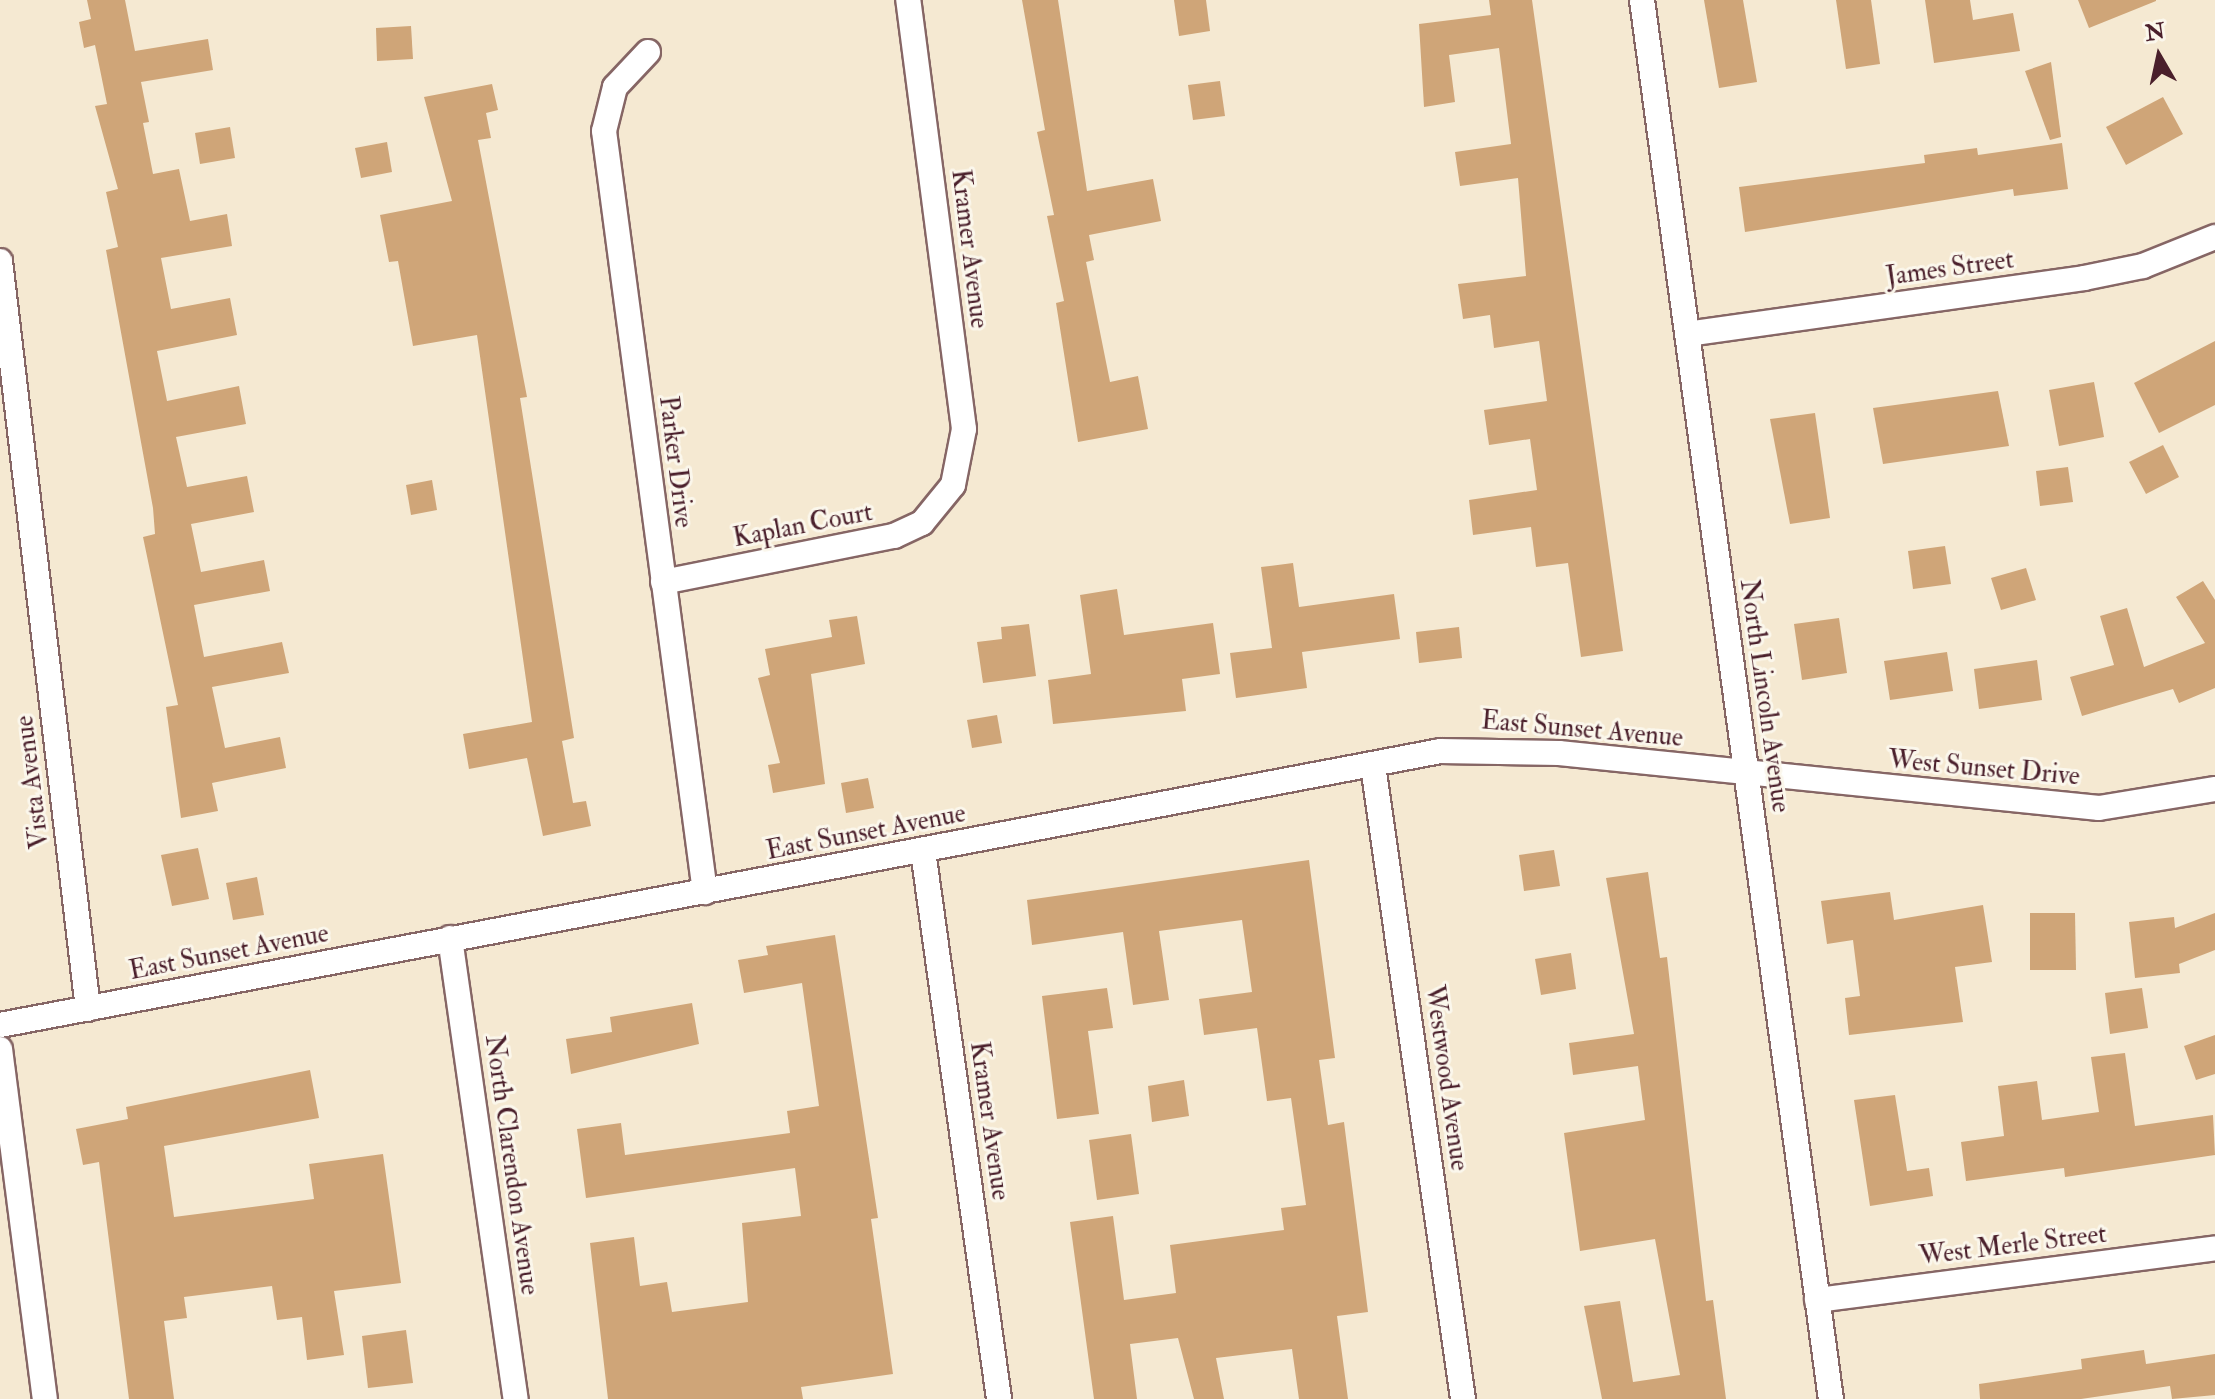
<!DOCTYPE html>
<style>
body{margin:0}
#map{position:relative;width:2215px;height:1399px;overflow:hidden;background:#f5e9d2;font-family:"IM FELL Double Pica",serif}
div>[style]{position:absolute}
.building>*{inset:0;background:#cfa578}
.roads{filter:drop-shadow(2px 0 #866665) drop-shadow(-2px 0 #866665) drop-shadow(0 2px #866665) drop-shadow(0 -2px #866665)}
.minor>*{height:24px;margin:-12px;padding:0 12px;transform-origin:12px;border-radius:12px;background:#fff}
span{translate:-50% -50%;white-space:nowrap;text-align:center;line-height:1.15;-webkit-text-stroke:6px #fbf7ec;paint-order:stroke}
.street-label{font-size:26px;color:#4a1f2b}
.north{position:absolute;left:2119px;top:16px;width:80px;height:80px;-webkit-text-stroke:6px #fbf7ec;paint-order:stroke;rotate:351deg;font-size:22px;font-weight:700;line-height:32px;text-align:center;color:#4a1f2b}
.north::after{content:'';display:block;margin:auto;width:28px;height:36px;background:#4a1f2b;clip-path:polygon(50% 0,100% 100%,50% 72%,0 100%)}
</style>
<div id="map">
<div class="building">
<div style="clip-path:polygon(87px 0,125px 0,135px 51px,208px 39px,213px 70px,141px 82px,149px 122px,143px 123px,153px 174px,179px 169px,190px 221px,227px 214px,232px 246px,161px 258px,171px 309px,230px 298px,237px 335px,157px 351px,167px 401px,239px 386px,246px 424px,176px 437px,187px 487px,247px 476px,254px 512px,191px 524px,201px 572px,264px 560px,270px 591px,194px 605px,204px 657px,282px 642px,289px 673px,212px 687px,225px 748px,280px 737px,286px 768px,212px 783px,218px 811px,181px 818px,166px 707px,178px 705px,143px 537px,155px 534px,153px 508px,106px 250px,118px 247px,106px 192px,118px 189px,95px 106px,107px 104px,95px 45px,84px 48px,79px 22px,91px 19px)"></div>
<div style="clip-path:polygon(1022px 0,1058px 0,1087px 191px,1153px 179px,1161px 221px,1089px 235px,1094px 260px,1086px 262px,1110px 382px,1138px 376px,1148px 429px,1078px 442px,1056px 303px,1064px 301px,1047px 216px,1054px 215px,1037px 132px,1045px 130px)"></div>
<div style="clip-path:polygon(1174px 0,1206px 0,1210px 31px,1179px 36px)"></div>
<div style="clip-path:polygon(1489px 0,1532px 0,1623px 651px,1581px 657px,1568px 563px,1536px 567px,1531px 527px,1473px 535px,1469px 500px,1537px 490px,1530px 439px,1489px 445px,1484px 410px,1547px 401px,1539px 341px,1494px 348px,1490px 315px,1463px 319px,1458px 284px,1526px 276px,1518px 178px,1460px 186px,1455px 152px,1511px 144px,1499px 48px,1449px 55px,1455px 102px,1424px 107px,1419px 24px,1491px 15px)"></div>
<div style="clip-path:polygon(1704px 0,1743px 0,1757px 82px,1719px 88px)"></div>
<div style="clip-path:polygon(1836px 0,1871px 0,1880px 64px,1846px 69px)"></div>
<div style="clip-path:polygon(1925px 0,1970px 0,1973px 20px,2013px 13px,2020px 51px,1934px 63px)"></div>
<div style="clip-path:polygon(2078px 0,2156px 0,2156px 1px,2089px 28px)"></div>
<div style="clip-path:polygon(411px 26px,413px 59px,377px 61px,376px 28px)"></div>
<div style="clip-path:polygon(2051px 62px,2061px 137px,2050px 140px,2025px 71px)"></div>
<div style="clip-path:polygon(1220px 81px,1225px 116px,1193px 120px,1188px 85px)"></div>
<div style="clip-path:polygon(492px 84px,498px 110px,486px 113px,491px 138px,478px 140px,527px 397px,520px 398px,574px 738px,562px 741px,573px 803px,586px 801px,591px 826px,543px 836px,527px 758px,469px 769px,463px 734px,532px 722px,477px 335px,413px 346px,398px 261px,389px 262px,380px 215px,452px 201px,424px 97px)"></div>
<div style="clip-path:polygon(2163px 97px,2183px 134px,2126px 165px,2106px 127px)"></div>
<div style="clip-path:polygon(230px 127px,235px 158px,200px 164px,195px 133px)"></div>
<div style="clip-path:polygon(387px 142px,392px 172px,361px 178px,355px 148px)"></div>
<div style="clip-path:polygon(2062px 143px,2068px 189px,2014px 196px,2013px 189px,1745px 232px,1739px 187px,1925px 163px,1924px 155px,1977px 148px,1978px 155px)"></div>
<div style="clip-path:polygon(2215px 341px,2215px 405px,2159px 433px,2134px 383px)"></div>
<div style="clip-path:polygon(2094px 382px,2104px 437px,2059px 446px,2049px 390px)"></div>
<div style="clip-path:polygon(1998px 391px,2009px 446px,1883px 464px,1873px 408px)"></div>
<div style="clip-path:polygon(1815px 413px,1830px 518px,1790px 524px,1770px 419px)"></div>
<div style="clip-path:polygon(2163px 445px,2179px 477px,2146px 494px,2129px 462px)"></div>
<div style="clip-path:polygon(2068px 467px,2073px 502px,2040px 506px,2036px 471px)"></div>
<div style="clip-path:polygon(432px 480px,437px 510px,411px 515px,406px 485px)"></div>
<div style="clip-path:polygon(1945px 546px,1951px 584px,1913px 589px,1908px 551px)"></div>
<div style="clip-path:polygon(1293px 563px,1299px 607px,1394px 594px,1400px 639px,1302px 652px,1307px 688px,1236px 698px,1230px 653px,1272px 648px,1261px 567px)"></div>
<div style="clip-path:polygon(2026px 568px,2036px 600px,2001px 610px,1991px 578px)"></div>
<div style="clip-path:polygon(2203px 581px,2215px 600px,2215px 688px,2179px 703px,2173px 689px,2082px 716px,2070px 677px,2114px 665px,2100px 616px,2127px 608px,2144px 667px,2205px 643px,2176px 597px)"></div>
<div style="clip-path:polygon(1117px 589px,1124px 635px,1213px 623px,1220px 674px,1182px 679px,1186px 711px,1053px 724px,1048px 680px,1091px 674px,1080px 595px)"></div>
<div style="clip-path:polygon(857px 616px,865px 664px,811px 674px,825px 784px,773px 793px,768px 765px,780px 763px,758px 678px,770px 675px,765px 649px,832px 637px,829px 620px)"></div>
<div style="clip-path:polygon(1839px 618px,1847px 673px,1802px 680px,1794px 624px)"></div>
<div style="clip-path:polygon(1029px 624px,1036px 676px,983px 683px,977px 642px,1002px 639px,1001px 627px)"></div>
<div style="clip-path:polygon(1459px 627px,1462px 658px,1419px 663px,1416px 632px)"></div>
<div style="clip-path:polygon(1947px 652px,1953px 691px,1890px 700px,1884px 661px)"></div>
<div style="clip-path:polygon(2037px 660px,2042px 700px,1979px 709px,1974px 669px)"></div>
<div style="clip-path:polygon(997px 715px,1002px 743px,972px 748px,967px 720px)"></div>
<div style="clip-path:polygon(868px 778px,874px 808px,846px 813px,841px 783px)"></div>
<div style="clip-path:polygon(198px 848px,209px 899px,172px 906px,161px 855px)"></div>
<div style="clip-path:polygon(1554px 850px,1560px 886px,1524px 891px,1519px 855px)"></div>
<div style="clip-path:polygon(1309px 860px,1335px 1058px,1319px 1060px,1328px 1125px,1344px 1122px,1368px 1312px,1337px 1316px,1348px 1399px,1299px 1399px,1292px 1349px,1216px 1358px,1224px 1399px,1194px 1399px,1178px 1338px,1130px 1344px,1137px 1399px,1094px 1399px,1070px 1222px,1113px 1216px,1124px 1300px,1176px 1293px,1170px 1245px,1284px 1230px,1281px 1208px,1306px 1205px,1291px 1098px,1267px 1101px,1257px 1028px,1204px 1035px,1199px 999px,1252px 992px,1242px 920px,1159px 931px,1169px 1000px,1133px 1005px,1123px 932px,1032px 945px,1027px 900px)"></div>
<div style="clip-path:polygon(1648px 872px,1660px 958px,1667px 957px,1706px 1301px,1713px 1300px,1726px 1399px,1602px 1399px,1584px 1306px,1620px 1301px,1633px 1382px,1680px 1375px,1655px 1239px,1580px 1251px,1564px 1133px,1645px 1120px,1638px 1066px,1573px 1075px,1569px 1043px,1634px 1034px,1606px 878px)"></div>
<div style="clip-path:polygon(257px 877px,264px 915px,233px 920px,226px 883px)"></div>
<div style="clip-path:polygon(1890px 892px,1894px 920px,1983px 905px,1992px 962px,1955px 967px,1963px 1022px,1849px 1035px,1845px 998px,1860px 996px,1853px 940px,1827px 944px,1821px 901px)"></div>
<div style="clip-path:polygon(2030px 913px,2075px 913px,2076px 970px,2030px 970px)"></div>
<div style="clip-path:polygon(2215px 913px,2215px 950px,2179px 964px,2180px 973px,2135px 978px,2129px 922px,2174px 917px,2175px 928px)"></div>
<div style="clip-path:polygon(835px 935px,878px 1218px,871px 1219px,893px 1374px,801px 1387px,803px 1399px,608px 1399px,590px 1243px,634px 1237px,640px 1286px,667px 1282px,672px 1312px,748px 1302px,742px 1223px,801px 1216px,795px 1168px,586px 1198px,577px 1129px,621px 1123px,625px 1155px,790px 1133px,787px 1111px,819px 1106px,802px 983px,744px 993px,738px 960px,768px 955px,766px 946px)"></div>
<div style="clip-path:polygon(1571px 953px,1576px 989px,1541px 995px,1535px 959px)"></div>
<div style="clip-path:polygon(1107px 988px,1113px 1028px,1088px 1031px,1099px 1114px,1057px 1119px,1042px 996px)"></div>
<div style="clip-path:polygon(2142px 988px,2148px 1028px,2110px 1034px,2105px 993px)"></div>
<div style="clip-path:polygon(692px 1003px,699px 1044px,571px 1074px,566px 1039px,612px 1032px,610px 1017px)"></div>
<div style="clip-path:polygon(2215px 1035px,2215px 1074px,2196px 1080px,2184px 1046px)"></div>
<div style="clip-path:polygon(2125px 1053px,2135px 1126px,2213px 1115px,2215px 1155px,2065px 1177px,2064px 1168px,1966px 1181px,1961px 1142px,2004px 1136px,1998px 1086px,2037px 1081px,2042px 1120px,2099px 1112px,2091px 1057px)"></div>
<div style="clip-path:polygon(310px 1070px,319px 1118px,164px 1146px,174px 1217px,314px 1199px,309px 1164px,383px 1154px,401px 1283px,334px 1291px,344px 1355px,307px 1360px,302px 1317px,277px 1320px,272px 1286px,184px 1297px,187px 1318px,164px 1321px,174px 1399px,129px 1399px,99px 1162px,83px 1165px,76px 1129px,128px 1119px,126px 1107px)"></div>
<div style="clip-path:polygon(1184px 1080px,1189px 1116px,1152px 1122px,1148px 1086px)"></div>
<div style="clip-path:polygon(1895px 1095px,1907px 1171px,1929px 1168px,1933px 1196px,1870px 1206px,1854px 1100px)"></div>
<div style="clip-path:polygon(1131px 1134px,1139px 1194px,1097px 1200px,1089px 1140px)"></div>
<div style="clip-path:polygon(406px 1330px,413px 1383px,368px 1388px,362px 1336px)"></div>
<div style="clip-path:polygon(2144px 1350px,2146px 1364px,2215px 1354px,2215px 1395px,2172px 1399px,2170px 1386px,2081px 1399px,1980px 1399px,1979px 1384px,2082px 1369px,2081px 1359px)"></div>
</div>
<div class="roads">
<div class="minor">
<div style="left:1642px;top:0;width:1412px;rotate:82.31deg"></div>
<div style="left:648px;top:52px;width:48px;rotate:133.3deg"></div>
<div style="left:615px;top:87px;width:45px;rotate:104deg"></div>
<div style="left:604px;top:131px;width:768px;rotate:82.44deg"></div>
<div style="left:0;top:261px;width:753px;rotate:83.29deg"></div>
<div style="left:1687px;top:334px;width:401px;rotate:-8deg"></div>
<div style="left:2084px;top:278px;width:60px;rotate:-11.5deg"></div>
<div style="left:2143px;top:266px;width:78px;rotate:-21.9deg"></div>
<div style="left:663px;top:582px;width:236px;rotate:-11.3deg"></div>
<div style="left:894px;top:536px;width:31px;rotate:-25deg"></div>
<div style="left:922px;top:523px;width:49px;rotate:-50.8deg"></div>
<div style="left:953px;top:485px;width:57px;rotate:-78.9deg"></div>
<div style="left:964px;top:429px;width:433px;rotate:-97.4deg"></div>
<div style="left:1373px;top:765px;width:640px;rotate:81.92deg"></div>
<div style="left:923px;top:851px;width:553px;rotate:82.1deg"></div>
<div style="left:450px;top:938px;width:466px;rotate:81.9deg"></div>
<div style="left:0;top:1025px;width:1466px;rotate:-10.77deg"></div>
<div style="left:1440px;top:751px;width:119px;rotate:1deg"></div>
<div style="left:1559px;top:753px;width:543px;rotate:5.82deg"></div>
<div style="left:2099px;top:808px;width:118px;rotate:-9.3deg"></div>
<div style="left:0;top:1049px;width:353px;rotate:82.7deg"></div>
<div style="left:1817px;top:1300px;width:401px;rotate:-7.4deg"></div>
</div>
</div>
<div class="street-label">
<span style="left:969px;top:249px;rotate:83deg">Kramer Avenue</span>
<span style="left:1950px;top:269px;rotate:-8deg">James Street</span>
<span style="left:675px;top:462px;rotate:83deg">Parker Drive</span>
<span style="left:803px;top:526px;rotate:-11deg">Kaplan Court</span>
<span style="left:1764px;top:696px;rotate:82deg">North Lincoln Avenue</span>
<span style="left:1582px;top:730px;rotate:5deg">East Sunset Avenue</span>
<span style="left:1984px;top:769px;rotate:5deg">West Sunset Drive</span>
<span style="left:33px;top:782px;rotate:-97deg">Vista Avenue</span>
<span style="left:866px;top:833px;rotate:-11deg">East Sunset Avenue</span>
<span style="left:229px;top:953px;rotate:-11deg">East Sunset Avenue</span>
<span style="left:1446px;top:1078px;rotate:82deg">Westwood Avenue</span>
<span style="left:989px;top:1121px;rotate:82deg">Kramer Avenue</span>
<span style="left:511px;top:1165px;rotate:82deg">North Clarendon Avenue</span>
<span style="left:2013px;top:1246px;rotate:-7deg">West Merle Street</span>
</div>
<div class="north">N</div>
</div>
